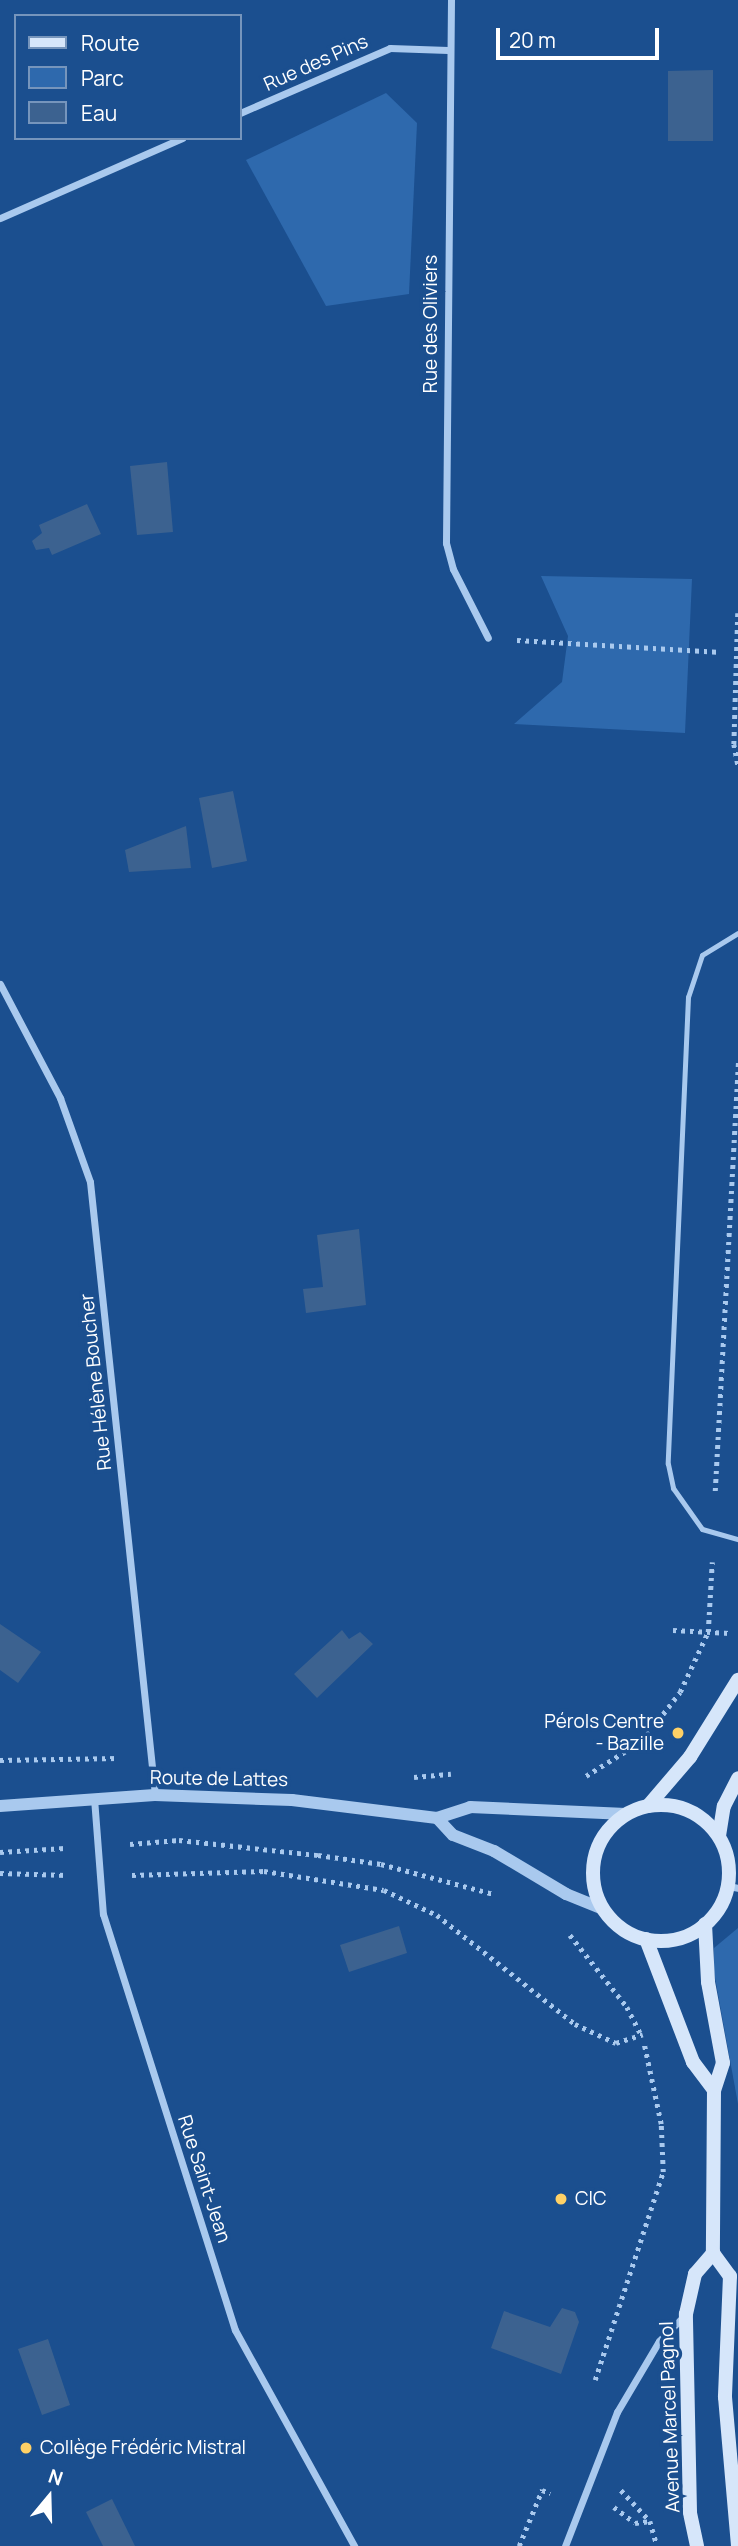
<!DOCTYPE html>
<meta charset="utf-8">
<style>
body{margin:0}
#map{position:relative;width:738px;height:2546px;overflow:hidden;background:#1b4f8f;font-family:Manrope,sans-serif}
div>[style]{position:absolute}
.green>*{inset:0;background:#2e69ad}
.water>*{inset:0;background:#3c6290}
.path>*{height:4.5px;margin-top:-2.25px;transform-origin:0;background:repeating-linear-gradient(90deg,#a9c9ee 0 3.5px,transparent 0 8.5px)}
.service>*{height:5px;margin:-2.5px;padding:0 2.5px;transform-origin:2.5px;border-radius:2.5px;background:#a9c9ee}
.minor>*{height:7px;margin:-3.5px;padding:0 3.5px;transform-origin:3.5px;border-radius:3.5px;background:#a9c9ee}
.tertiary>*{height:12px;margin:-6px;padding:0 6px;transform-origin:6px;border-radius:6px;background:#a9c9ee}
.secondary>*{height:14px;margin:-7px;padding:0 7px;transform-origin:7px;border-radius:7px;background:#d6e6fa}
.secondary>.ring{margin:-7px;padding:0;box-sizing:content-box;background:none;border:14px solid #d6e6fa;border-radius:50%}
.dots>*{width:19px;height:19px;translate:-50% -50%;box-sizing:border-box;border:4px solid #1b4f8f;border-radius:50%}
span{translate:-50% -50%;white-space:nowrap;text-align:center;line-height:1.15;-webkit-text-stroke:7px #1b4f8f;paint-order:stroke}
.street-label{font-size:19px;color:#fff}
.poi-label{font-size:19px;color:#fff}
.right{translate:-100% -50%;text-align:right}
.left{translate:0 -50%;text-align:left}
.legend{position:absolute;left:14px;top:14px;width:228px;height:126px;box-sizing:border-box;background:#1b4f8f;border:2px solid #7695bc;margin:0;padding:9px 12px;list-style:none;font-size:21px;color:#fff}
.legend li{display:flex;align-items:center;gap:14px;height:35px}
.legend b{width:35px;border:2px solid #7695bc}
.north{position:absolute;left:14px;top:2462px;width:70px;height:70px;-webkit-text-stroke:5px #1b4f8f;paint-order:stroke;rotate:19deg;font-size:19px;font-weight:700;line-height:28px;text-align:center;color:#fff}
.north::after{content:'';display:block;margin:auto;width:24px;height:32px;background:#fff;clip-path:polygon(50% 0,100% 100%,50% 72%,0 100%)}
.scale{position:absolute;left:496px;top:28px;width:163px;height:32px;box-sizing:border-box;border:4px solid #fff;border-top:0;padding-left:9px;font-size:21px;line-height:24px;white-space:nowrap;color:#fff;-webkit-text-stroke:5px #1b4f8f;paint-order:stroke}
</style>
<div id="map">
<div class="green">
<div style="clip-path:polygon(386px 93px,417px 123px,409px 294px,326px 306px,246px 160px)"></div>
<div style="clip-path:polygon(541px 576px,692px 579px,685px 733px,514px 724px,562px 682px,568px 636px)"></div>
<div style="clip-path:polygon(738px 1928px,738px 2104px,714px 1972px,714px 1948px)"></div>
</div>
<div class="water">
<div style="clip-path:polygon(713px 70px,713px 141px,668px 141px,668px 71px)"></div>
<div style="clip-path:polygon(167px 462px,173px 532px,137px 535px,130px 466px)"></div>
<div style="clip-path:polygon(87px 504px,101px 534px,52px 555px,49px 548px,36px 550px,32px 541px,42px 533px,39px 525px)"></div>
<div style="clip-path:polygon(233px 791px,247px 861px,212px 868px,199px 798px)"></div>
<div style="clip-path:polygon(186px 826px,191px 868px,129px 872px,125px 850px)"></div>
<div style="clip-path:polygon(359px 1229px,366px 1305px,306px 1313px,303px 1289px,323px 1287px,317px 1235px)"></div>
<div style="clip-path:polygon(0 1624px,41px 1652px,18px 1683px,0 1670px)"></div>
<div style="clip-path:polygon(342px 1630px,349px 1639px,360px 1632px,373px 1644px,317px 1698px,294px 1674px)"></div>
<div style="clip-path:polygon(399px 1926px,407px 1953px,349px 1972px,340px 1945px)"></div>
<div style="clip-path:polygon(562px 2308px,575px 2312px,579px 2322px,561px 2374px,491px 2348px,504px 2311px,550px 2327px)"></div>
<div style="clip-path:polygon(48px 2339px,70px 2405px,42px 2415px,18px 2349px)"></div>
<div style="clip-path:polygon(112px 2499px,135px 2546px,103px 2546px,86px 2512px)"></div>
</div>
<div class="path">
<div style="left:738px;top:613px;width:131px;rotate:91.7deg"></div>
<div style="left:734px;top:744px;width:21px;rotate:79deg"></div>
<div style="left:517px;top:640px;width:200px;rotate:3.4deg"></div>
<div style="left:715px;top:1491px;width:431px;rotate:-86.9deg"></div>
<div style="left:673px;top:1630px;width:57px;rotate:3deg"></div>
<div style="left:0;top:1760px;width:119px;rotate:-1deg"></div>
<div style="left:586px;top:1776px;width:66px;rotate:-32deg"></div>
<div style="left:642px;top:1741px;width:62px;rotate:-52.2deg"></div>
<div style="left:680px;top:1692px;width:66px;rotate:-65deg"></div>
<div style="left:708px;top:1632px;width:70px;rotate:-86.7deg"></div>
<div style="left:414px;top:1777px;width:37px;rotate:-5deg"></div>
<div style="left:130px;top:1844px;width:49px;rotate:-4.7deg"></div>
<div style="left:179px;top:1840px;width:140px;rotate:6.2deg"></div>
<div style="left:318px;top:1855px;width:64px;rotate:8.1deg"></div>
<div style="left:381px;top:1864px;width:117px;rotate:14.9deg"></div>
<div style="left:0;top:1852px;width:65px;rotate:-3.5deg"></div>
<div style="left:0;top:1873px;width:67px;rotate:1.7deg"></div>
<div style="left:132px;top:1875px;width:132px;rotate:-1.7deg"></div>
<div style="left:264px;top:1871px;width:121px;rotate:9deg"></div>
<div style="left:384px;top:1890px;width:59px;rotate:25.3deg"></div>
<div style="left:437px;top:1915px;width:176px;rotate:38.3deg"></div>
<div style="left:575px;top:2024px;width:45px;rotate:24.9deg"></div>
<div style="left:616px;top:2043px;width:28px;rotate:-18deg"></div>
<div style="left:570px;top:1935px;width:92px;rotate:51.6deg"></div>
<div style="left:627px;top:2007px;width:29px;rotate:63deg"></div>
<div style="left:595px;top:2380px;width:219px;rotate:-71.9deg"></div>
<div style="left:663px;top:2172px;width:48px;rotate:-92.4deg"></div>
<div style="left:661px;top:2124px;width:82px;rotate:-102deg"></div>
<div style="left:621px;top:2490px;width:42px;rotate:46.9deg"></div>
<div style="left:650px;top:2521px;width:25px;rotate:74deg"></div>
<div style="left:614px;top:2507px;width:26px;rotate:37deg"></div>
<div style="left:635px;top:2523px;width:16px;rotate:-7deg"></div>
<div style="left:519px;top:2546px;width:61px;rotate:-67.7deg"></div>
<div style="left:542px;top:2490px;width:9px;rotate:21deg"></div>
</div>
<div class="service">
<div style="left:738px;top:933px;width:42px;rotate:148.6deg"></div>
<div style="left:702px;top:955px;width:44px;rotate:108.4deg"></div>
<div style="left:688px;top:997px;width:467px;rotate:92.5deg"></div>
<div style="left:668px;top:1464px;width:25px;rotate:78deg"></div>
<div style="left:673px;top:1488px;width:50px;rotate:54.7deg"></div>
<div style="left:702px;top:1529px;width:37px;rotate:16deg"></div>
</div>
<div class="minor">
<div style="left:451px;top:0;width:543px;rotate:90.53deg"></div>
<div style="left:446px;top:543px;width:27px;rotate:75deg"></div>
<div style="left:453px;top:569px;width:77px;rotate:63.1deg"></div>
<div style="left:240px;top:113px;width:163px;rotate:-23.4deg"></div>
<div style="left:390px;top:48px;width:58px;rotate:2deg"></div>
<div style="left:0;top:218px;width:199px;rotate:-23.7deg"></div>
<div style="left:0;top:984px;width:129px;rotate:62.2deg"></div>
<div style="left:60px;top:1098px;width:89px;rotate:70.3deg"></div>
<div style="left:90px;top:1182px;width:616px;rotate:83.95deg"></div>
<div style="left:94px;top:1798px;width:116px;rotate:85.6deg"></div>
<div style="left:103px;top:1914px;width:436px;rotate:72.4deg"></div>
<div style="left:235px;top:2330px;width:247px;rotate:61.1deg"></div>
<div style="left:728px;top:1886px;width:10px;rotate:11deg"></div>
<div style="left:565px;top:2546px;width:144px;rotate:-68.8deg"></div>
<div style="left:617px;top:2412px;width:82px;rotate:-59.4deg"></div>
<div style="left:659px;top:2341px;width:38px;rotate:-45deg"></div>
</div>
<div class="tertiary">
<div style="left:0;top:1806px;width:155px;rotate:-4.1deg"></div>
<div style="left:155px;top:1795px;width:137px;rotate:2.1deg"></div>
<div style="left:292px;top:1800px;width:146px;rotate:7.1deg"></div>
<div style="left:437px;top:1818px;width:35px;rotate:-18deg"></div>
<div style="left:470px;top:1807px;width:156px;rotate:2.6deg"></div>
<div style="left:437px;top:1818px;width:23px;rotate:47deg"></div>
<div style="left:453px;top:1835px;width:44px;rotate:21.3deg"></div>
<div style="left:494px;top:1851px;width:84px;rotate:30.8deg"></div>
<div style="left:566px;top:1894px;width:40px;rotate:22deg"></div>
</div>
<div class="secondary">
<div class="ring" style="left:593px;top:1805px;width:122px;height:122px"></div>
<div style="left:648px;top:1806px;width:65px;rotate:-49.4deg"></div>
<div style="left:690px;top:1757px;width:91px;rotate:-58.1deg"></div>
<div style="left:719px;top:1836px;width:30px;rotate:-81deg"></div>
<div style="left:724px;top:1806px;width:31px;rotate:-63deg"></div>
<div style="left:705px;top:1924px;width:58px;rotate:87deg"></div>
<div style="left:708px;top:1982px;width:82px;rotate:79.5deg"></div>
<div style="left:723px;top:2063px;width:28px;rotate:108deg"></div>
<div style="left:714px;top:2090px;width:163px;rotate:90.4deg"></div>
<div style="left:713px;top:2253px;width:29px;rotate:54deg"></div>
<div style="left:730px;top:2276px;width:121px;rotate:92.4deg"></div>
<div style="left:725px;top:2397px;width:150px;rotate:85deg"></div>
<div style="left:646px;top:1939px;width:132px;rotate:69.1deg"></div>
<div style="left:693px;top:2062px;width:35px;rotate:53deg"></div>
<div style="left:697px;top:2546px;width:35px;rotate:-102deg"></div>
<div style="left:690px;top:2512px;width:198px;rotate:-91.2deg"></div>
<div style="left:686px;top:2314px;width:41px;rotate:-77.3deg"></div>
<div style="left:695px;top:2274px;width:28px;rotate:-49deg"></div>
</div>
<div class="dots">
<div style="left:678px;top:1733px;background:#ffd166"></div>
<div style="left:561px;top:2199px;background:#ffd166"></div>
<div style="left:26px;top:2448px;background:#ffd166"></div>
</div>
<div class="street-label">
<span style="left:316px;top:63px;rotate:-24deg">Rue des Pins</span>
<span style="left:431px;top:324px;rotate:-90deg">Rue des Oliviers</span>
<span style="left:96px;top:1382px;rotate:-96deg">Rue Hélène Boucher</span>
<span style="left:219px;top:1779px;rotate:1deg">Route de Lattes</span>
<span style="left:204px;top:2179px;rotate:72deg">Rue Saint-Jean</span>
<span style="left:670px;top:2417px;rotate:-92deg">Avenue Marcel Pagnol</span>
</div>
<div class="poi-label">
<span class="right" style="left:664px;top:1733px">Pérols Centre<br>- Bazille</span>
<span class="left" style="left:575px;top:2199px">CIC</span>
<span class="left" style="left:40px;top:2448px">Collège Frédéric Mistral</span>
</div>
<ul class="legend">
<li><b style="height:9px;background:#d6e6fa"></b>Route</li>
<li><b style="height:19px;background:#2e69ad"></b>Parc</li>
<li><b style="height:19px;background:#3c6290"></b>Eau</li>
</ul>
<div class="north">N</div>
<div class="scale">20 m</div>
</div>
